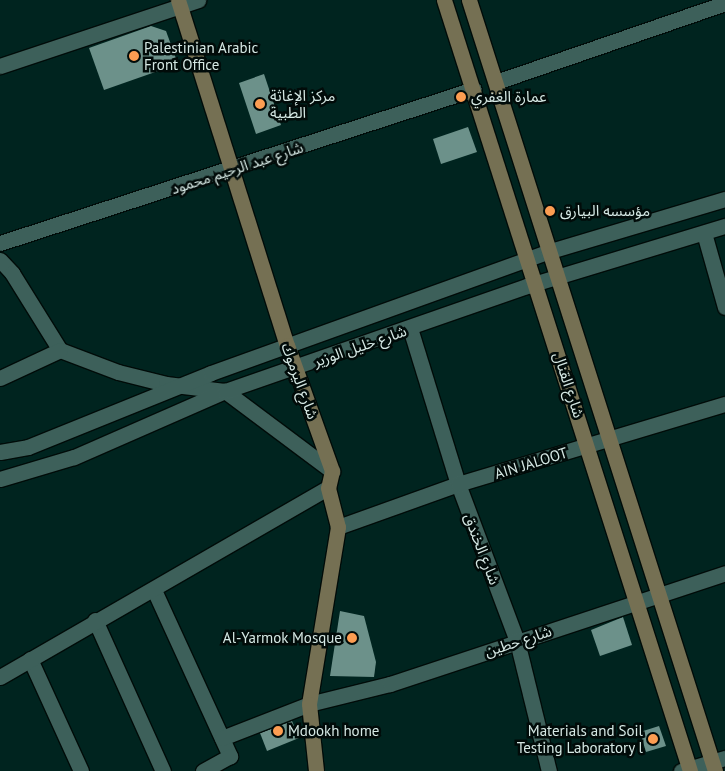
<!DOCTYPE html>
<meta charset="utf-8">
<style>
body{margin:0}
#map{position:relative;width:725px;height:771px;overflow:hidden;background:#00241f;font-family:"PT Sans","Noto Sans Arabic",sans-serif}
div>[style]{position:absolute}
.building>*{inset:0;background:#6c918a}
.roads{filter:drop-shadow(1px 0 #000c09) drop-shadow(-1px 0 #000c09) drop-shadow(0 1px #000c09) drop-shadow(0 -1px #000c09)}
.street>*{height:15px;margin:-7.5px;padding:0 7.5px;transform-origin:7.5px;border-radius:7.5px;background:#3d605a}
.secondary>*{height:15px;margin:-7.5px;padding:0 7.5px;transform-origin:7.5px;border-radius:7.5px;background:#757053}
.dots>*{width:14px;height:14px;translate:-50% -50%;box-sizing:border-box;border:2px solid #010b09;border-radius:50%}
span{translate:-50% -50%;white-space:nowrap;text-align:center;line-height:1.15;-webkit-text-stroke:5px #010b09;paint-order:stroke}
.poi-label{font-size:15px;color:#d5e8e4}
.left{translate:0 -50%;text-align:left}
.right{translate:-100% -50%;text-align:right}
.street-label{font-size:15px;color:#d5e8e4}
</style>
<div id="map">
<div class="building">
<div style="clip-path:polygon(151px 26px,166px 31px,178px 64px,104px 90px,89px 48px)"></div>
<div style="clip-path:polygon(264px 74px,281px 125px,256px 134px,239px 83px)"></div>
<div style="clip-path:polygon(468px 127px,477px 152px,441px 164px,433px 139px)"></div>
<div style="clip-path:polygon(340px 611px,364px 616px,376px 662px,374px 677px,330px 676px)"></div>
<div style="clip-path:polygon(623px 617px,632px 645px,600px 656px,591px 630px)"></div>
<div style="clip-path:polygon(292px 721px,299px 738px,267px 751px,260px 733px)"></div>
<div style="clip-path:polygon(659px 726px,666px 746px,646px 752px,640px 732px)"></div>
</div>
<div class="roads">
<div class="street">
<div style="left:0;top:66px;width:209px;rotate:-18.4deg"></div>
<div style="left:496px;top:82px;width:242px;rotate:-19deg"></div>
<div style="left:704px;top:233px;width:77px;rotate:74.2deg"></div>
<div style="left:0;top:243px;width:498px;rotate:-18deg"></div>
<div style="left:0;top:260px;width:18px;rotate:47deg"></div>
<div style="left:12px;top:273px;width:91px;rotate:58.1deg"></div>
<div style="left:60px;top:350px;width:62px;rotate:20.8deg"></div>
<div style="left:118px;top:372px;width:49px;rotate:14deg"></div>
<div style="left:166px;top:384px;width:59px;rotate:6.8deg"></div>
<div style="left:225px;top:391px;width:134px;rotate:36.8deg"></div>
<div style="left:410px;top:328px;width:163px;rotate:72.9deg"></div>
<div style="left:458px;top:484px;width:168px;rotate:69.4deg"></div>
<div style="left:517px;top:641px;width:134px;rotate:76.2deg"></div>
<div style="left:0;top:378px;width:66px;rotate:-25deg"></div>
<div style="left:0;top:452px;width:28px;rotate:-10deg"></div>
<div style="left:28px;top:447px;width:197px;rotate:-22deg"></div>
<div style="left:211px;top:373px;width:357px;rotate:-19.8deg"></div>
<div style="left:547px;top:252px;width:186px;rotate:-16.6deg"></div>
<div style="left:0;top:479px;width:77px;rotate:-16.6deg"></div>
<div style="left:74px;top:457px;width:165px;rotate:-23.6deg"></div>
<div style="left:225px;top:391px;width:320px;rotate:-19.2deg"></div>
<div style="left:527px;top:286px;width:207px;rotate:-16.9deg"></div>
<div style="left:338px;top:527px;width:127px;rotate:-19.7deg"></div>
<div style="left:458px;top:484px;width:279px;rotate:-16.7deg"></div>
<div style="left:154px;top:590px;width:183px;rotate:65.4deg"></div>
<div style="left:230px;top:756px;width:31px;rotate:151deg"></div>
<div style="left:95px;top:620px;width:166px;rotate:65.8deg"></div>
<div style="left:30px;top:659px;width:123px;rotate:65.5deg"></div>
<div style="left:0;top:677px;width:379px;rotate:-30deg"></div>
<div style="left:222px;top:738px;width:93px;rotate:-21.3deg"></div>
<div style="left:309px;top:704px;width:83px;rotate:-13.9deg"></div>
<div style="left:390px;top:684px;width:353px;rotate:-18.3deg"></div>
<div style="left:681px;top:771px;width:46px;rotate:-16.5deg"></div>
</div>
<div class="secondary">
<div style="left:178px;top:0;width:362px;rotate:72.5deg"></div>
<div style="left:287px;top:345px;width:134px;rotate:70.3deg"></div>
<div style="left:332px;top:471px;width:17px;rotate:103deg"></div>
<div style="left:328px;top:488px;width:40px;rotate:75.6deg"></div>
<div style="left:338px;top:527px;width:179px;rotate:99.3deg"></div>
<div style="left:309px;top:704px;width:67px;rotate:84deg"></div>
<div style="left:444px;top:0;width:809px;rotate:72.3deg"></div>
<div style="left:469px;top:0;width:809px;rotate:72.3deg"></div>
</div>
</div>
<div class="dots">
<div style="left:134px;top:56px;background:#fc9d52"></div>
<div style="left:461px;top:97px;background:#fc9d52"></div>
<div style="left:260px;top:104px;background:#fc9d52"></div>
<div style="left:550px;top:211px;background:#fc9d52"></div>
<div style="left:352px;top:638px;background:#fc9d52"></div>
<div style="left:278px;top:731px;background:#fc9d52"></div>
<div style="left:653px;top:739px;background:#fc9d52"></div>
</div>
<div class="poi-label">
<span class="left" style="left:144px;top:56px">Palestinian Arabic<br>Front Office</span>
<span class="left" style="left:270px;top:104px">مركز الإغاثة<br>الطبية</span>
<span class="left" style="left:471px;top:97px">عمارة الغفري</span>
<span class="left" style="left:560px;top:211px">مؤسسه البيارق</span>
<span class="right" style="left:342px;top:638px">Al-Yarmok Mosque</span>
<span class="right" style="left:643px;top:739px">Materials and Soil<br>Testing Laboratory l</span>
<span class="left" style="left:288px;top:731px">Mdookh home</span>
</div>
<div class="street-label">
<span style="left:237px;top:168px;rotate:-18deg">شارع عبد الرحيم محمود</span>
<span style="left:360px;top:346px;rotate:-19deg">شارع خليل الوزير</span>
<span style="left:300px;top:381px;rotate:70deg">شارع اليرموك</span>
<span style="left:569px;top:385px;rotate:72deg">شارع القنال</span>
<span style="left:531px;top:463px;rotate:-17deg">AIN JALOOT</span>
<span style="left:482px;top:549px;rotate:69deg">شارع الخندق</span>
<span style="left:518px;top:641px;rotate:-18deg">شارع حطين</span>
</div>
</div>
